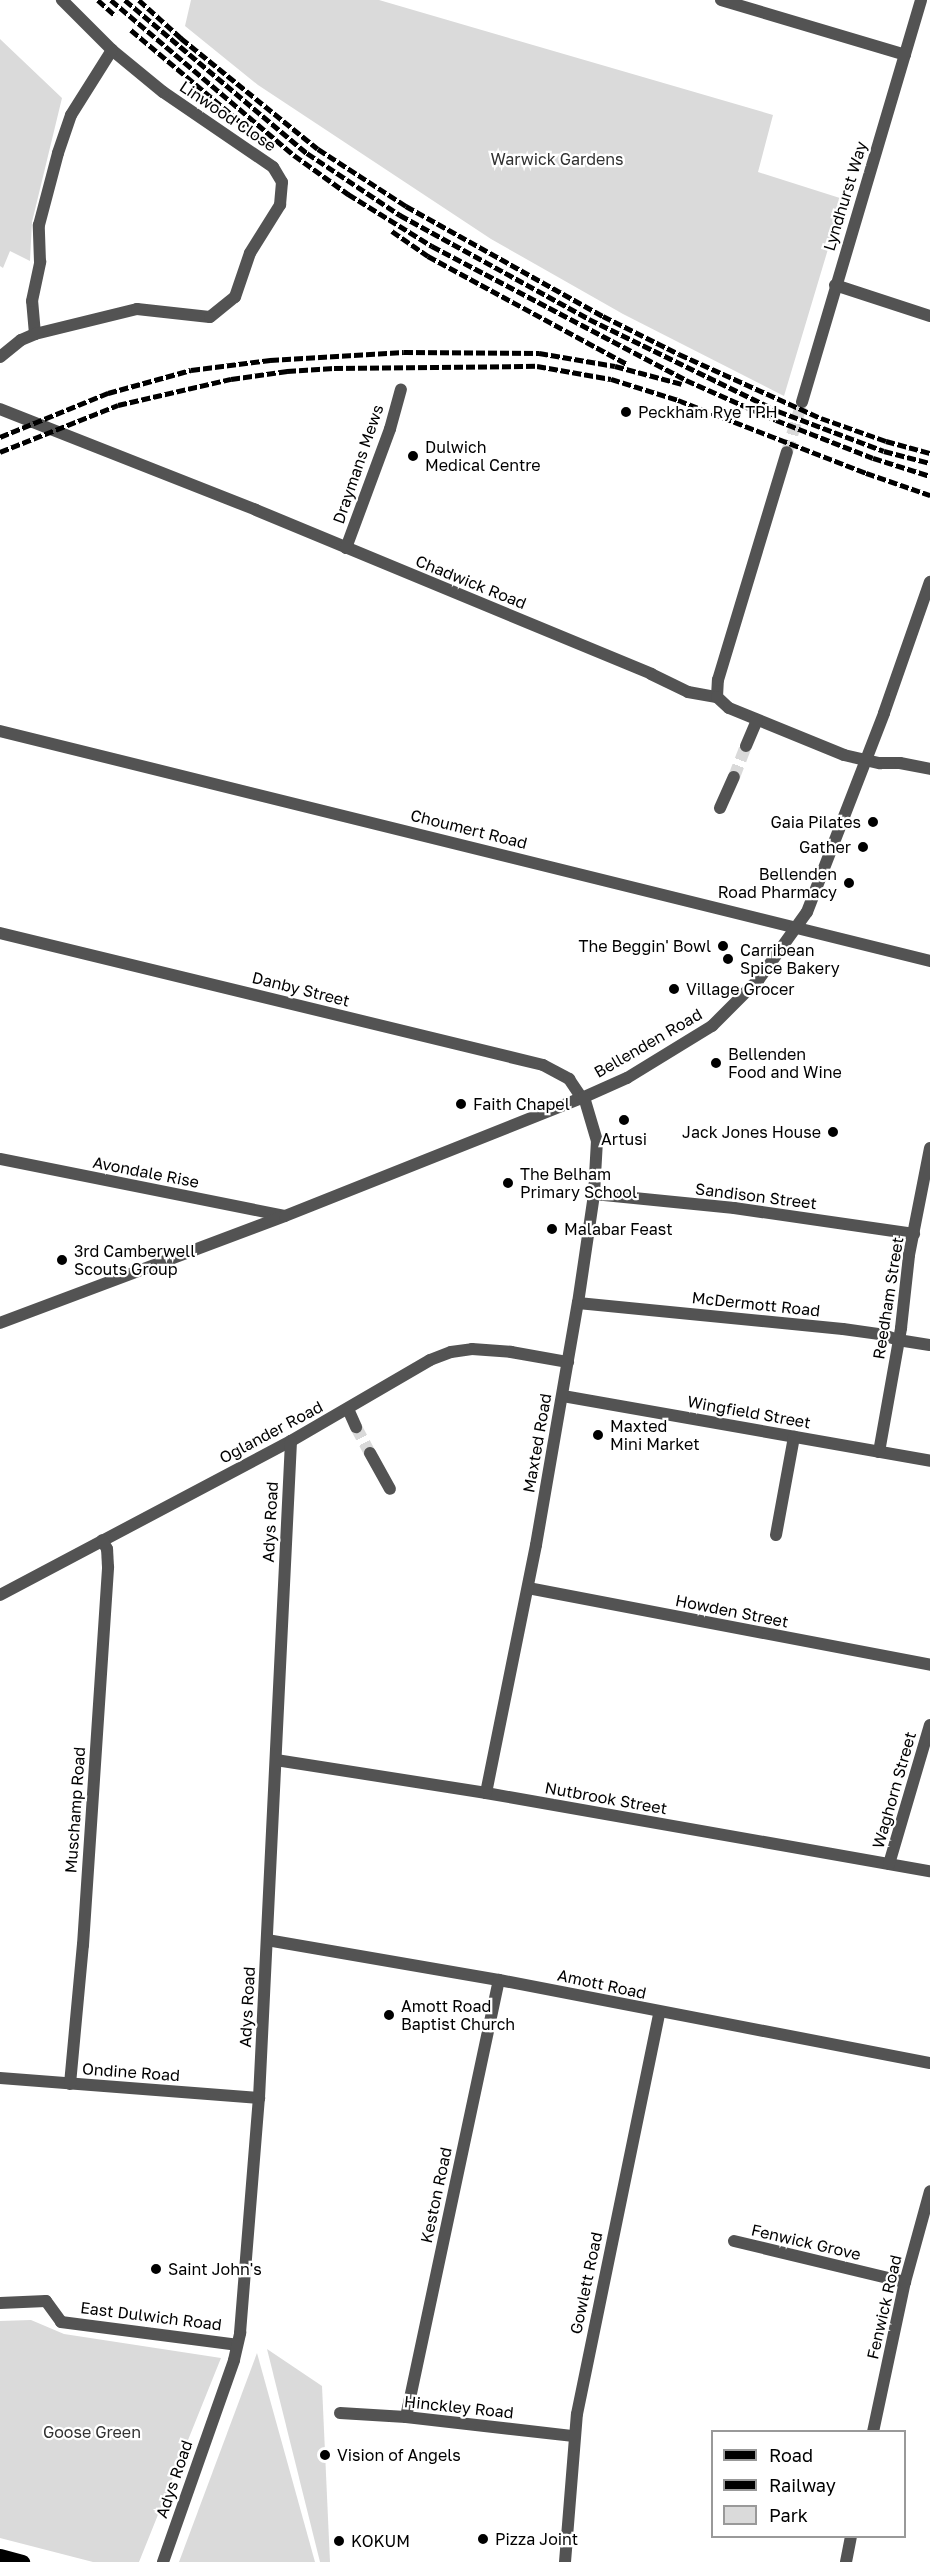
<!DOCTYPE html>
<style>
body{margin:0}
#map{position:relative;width:930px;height:2562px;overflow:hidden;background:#fff;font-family:"Golos Text",sans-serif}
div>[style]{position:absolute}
.green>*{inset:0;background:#dadada}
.street-tunnel>*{height:12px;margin-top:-6px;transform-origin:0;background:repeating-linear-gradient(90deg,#d9d9d9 0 12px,transparent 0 18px)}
.street>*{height:12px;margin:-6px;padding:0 6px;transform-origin:6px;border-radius:6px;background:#535353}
.primary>*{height:15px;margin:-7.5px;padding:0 7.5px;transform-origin:7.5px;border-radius:7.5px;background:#000}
.rail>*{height:4.5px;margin-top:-2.25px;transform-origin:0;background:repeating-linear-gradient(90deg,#000 0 9px,transparent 0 12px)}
.dots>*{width:16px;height:16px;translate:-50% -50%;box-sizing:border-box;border:3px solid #fff;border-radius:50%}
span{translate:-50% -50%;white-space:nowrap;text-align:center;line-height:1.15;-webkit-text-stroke:4.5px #fff;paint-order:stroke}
.street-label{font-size:16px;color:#000}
.park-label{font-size:16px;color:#313131}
.poi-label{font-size:16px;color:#000}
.left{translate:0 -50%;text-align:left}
.right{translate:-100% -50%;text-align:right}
.legend{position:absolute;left:711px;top:2430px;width:195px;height:108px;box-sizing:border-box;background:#fff;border:2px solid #999;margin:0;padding:8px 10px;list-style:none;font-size:18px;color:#000}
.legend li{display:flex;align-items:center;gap:12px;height:30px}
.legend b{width:30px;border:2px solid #999}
</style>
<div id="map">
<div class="green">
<div style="clip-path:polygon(191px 0,379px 0,773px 115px,758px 172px,843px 199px,784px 396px,623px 314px,491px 239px,258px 85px,185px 26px)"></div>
<div style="clip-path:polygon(0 39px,62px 98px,32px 222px,30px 261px,10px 251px,3px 268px,0 266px)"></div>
<div style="clip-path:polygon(31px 2320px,64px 2334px,221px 2358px,139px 2562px,93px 2562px,0 2538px,0 2321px)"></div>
<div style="clip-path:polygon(267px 2349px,322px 2386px,330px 2562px,320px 2562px)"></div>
<div style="clip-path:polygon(257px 2353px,315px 2562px,179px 2562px)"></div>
</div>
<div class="street-tunnel">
<div style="left:787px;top:452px;width:52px;rotate:-73.3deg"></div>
<div style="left:734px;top:777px;width:33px;rotate:-69deg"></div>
<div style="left:356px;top:1427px;width:30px;rotate:62deg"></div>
</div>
<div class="street">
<div style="left:721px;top:0;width:192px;rotate:16.6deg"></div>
<div style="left:835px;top:285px;width:100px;rotate:18.1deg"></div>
<div style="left:35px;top:334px;width:33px;rotate:-95deg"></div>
<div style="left:32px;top:301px;width:40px;rotate:-78deg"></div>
<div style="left:40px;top:262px;width:37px;rotate:-92deg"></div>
<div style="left:39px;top:225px;width:74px;rotate:-75.2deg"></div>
<div style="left:58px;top:153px;width:40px;rotate:-71.1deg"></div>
<div style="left:71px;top:115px;width:77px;rotate:-57.8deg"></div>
<div style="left:0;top:357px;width:27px;rotate:-39deg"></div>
<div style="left:21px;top:340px;width:15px;rotate:-23deg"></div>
<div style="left:35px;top:334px;width:105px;rotate:-13.8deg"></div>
<div style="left:137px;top:309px;width:73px;rotate:6.3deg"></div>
<div style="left:210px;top:317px;width:32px;rotate:-39deg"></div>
<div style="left:235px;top:297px;width:46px;rotate:-71.2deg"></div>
<div style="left:250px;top:253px;width:57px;rotate:-58deg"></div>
<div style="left:280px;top:205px;width:23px;rotate:-85deg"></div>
<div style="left:282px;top:182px;width:17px;rotate:-121deg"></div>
<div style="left:273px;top:167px;width:133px;rotate:-145.7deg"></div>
<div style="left:163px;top:92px;width:66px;rotate:-140.5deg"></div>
<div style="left:112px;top:50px;width:71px;rotate:-135deg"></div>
<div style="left:802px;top:402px;width:419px;rotate:-73.5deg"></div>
<div style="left:0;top:409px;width:275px;rotate:21.5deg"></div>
<div style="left:256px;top:510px;width:428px;rotate:22.5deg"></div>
<div style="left:651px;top:674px;width:41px;rotate:25.9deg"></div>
<div style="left:688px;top:692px;width:29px;rotate:10deg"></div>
<div style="left:346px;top:548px;width:127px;rotate:-69.7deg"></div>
<div style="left:390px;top:429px;width:41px;rotate:-74.6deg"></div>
<div style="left:717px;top:697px;width:17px;rotate:-87deg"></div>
<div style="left:718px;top:680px;width:238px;rotate:-73.2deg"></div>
<div style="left:717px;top:697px;width:16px;rotate:43deg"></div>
<div style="left:729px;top:708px;width:124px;rotate:22.2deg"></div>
<div style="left:844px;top:755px;width:37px;rotate:13deg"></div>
<div style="left:880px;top:763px;width:20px"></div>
<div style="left:900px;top:763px;width:31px;rotate:11deg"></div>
<div style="left:0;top:731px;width:958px;rotate:13.89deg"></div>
<div style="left:746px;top:746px;width:28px;rotate:-67deg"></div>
<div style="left:720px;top:808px;width:34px;rotate:-66deg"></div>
<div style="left:0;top:933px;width:559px;rotate:13.66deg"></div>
<div style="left:543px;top:1065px;width:30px;rotate:28deg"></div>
<div style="left:569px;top:1079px;width:23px;rotate:56deg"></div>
<div style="left:0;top:1159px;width:290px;rotate:11.3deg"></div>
<div style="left:594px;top:1194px;width:141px;rotate:5.7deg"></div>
<div style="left:734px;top:1208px;width:182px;rotate:8.2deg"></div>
<div style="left:578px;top:1303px;width:266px;rotate:5.6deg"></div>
<div style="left:843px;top:1329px;width:37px;rotate:8deg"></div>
<div style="left:880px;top:1334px;width:19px;rotate:18deg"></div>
<div style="left:898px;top:1340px;width:32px;rotate:9deg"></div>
<div style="left:0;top:1323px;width:304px;rotate:-20.6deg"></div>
<div style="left:285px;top:1216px;width:320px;rotate:-21.7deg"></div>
<div style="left:582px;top:1098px;width:49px;rotate:-24deg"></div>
<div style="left:627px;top:1078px;width:100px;rotate:-31.5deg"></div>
<div style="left:712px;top:1026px;width:66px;rotate:-45deg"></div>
<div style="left:759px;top:979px;width:82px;rotate:-54.4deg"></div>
<div style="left:807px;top:912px;width:213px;rotate:-68.8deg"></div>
<div style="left:884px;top:713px;width:139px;rotate:-70.7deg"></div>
<div style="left:563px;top:1396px;width:373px;rotate:10deg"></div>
<div style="left:348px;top:1409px;width:20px;rotate:66deg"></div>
<div style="left:879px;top:1452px;width:126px;rotate:-79.9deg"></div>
<div style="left:901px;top:1328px;width:73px;rotate:-83.7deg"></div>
<div style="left:909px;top:1255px;width:109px;rotate:-78.9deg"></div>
<div style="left:370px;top:1453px;width:41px;rotate:60.9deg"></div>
<div style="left:776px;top:1535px;width:100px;rotate:-79.6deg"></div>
<div style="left:528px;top:1588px;width:409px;rotate:10.8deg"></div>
<div style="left:0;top:1595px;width:329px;rotate:-27.9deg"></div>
<div style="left:291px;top:1441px;width:161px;rotate:-30.2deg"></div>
<div style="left:430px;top:1360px;width:22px;rotate:-21deg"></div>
<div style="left:451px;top:1352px;width:21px;rotate:-8deg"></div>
<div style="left:472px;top:1349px;width:39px;rotate:4deg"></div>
<div style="left:511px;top:1352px;width:58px;rotate:10deg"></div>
<div style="left:276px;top:1760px;width:213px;rotate:8.9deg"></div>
<div style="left:486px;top:1793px;width:451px;rotate:10deg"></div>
<div style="left:486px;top:1793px;width:253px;rotate:-78.6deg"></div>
<div style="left:536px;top:1545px;width:246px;rotate:-80.2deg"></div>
<div style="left:578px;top:1303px;width:110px;rotate:-81.6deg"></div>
<div style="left:594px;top:1194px;width:53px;rotate:-86.8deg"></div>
<div style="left:597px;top:1141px;width:46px;rotate:-106.5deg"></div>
<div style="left:889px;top:1864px;width:145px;rotate:-73.6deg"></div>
<div style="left:267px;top:1940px;width:235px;rotate:9.8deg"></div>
<div style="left:499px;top:1980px;width:439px;rotate:10.9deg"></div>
<div style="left:0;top:2078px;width:260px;rotate:4.4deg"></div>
<div style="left:70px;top:2084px;width:140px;rotate:-84.7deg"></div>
<div style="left:83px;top:1945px;width:379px;rotate:-86.2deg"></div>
<div style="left:108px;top:1567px;width:18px;rotate:-93deg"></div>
<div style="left:107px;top:1549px;width:10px;rotate:-119deg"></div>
<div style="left:734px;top:2241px;width:176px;rotate:13.5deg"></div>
<div style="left:0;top:2303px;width:46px;rotate:-2.5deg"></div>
<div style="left:46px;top:2301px;width:26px;rotate:54deg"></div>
<div style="left:61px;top:2322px;width:177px;rotate:7.4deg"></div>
<div style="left:340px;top:2413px;width:66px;rotate:3.5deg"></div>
<div style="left:406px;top:2417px;width:169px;rotate:6.5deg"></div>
<div style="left:406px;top:2417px;width:447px;rotate:-78deg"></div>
<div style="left:873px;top:2432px;width:153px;rotate:-78deg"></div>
<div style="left:905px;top:2282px;width:94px;rotate:-74.6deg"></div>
<div style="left:163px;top:2562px;width:214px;rotate:-70.6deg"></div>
<div style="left:234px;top:2360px;width:28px;rotate:-77deg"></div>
<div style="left:240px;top:2333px;width:236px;rotate:-85.4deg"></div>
<div style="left:259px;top:2098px;width:658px;rotate:-87.21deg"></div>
<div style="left:565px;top:2562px;width:148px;rotate:-85.4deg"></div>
<div style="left:577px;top:2414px;width:409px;rotate:-78.4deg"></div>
<div style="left:846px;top:2562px;width:26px;rotate:-79deg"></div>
</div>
<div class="primary">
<div style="left:0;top:2556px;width:23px;rotate:15deg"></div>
</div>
<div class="rail">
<div style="left:98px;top:0;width:24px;rotate:42deg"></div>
<div style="left:111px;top:0;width:240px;rotate:40.3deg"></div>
<div style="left:294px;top:155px;width:67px;rotate:35.8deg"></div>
<div style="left:348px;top:194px;width:99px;rotate:31.8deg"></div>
<div style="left:432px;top:246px;width:287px;rotate:27.8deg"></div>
<div style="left:686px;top:380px;width:98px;rotate:24deg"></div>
<div style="left:776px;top:420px;width:104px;rotate:21.4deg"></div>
<div style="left:873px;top:458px;width:60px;rotate:17.5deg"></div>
<div style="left:125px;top:0;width:238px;rotate:40.1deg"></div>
<div style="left:307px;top:153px;width:112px;rotate:33.7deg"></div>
<div style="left:400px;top:215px;width:216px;rotate:28.8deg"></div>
<div style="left:589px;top:319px;width:210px;rotate:26deg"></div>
<div style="left:778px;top:411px;width:113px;rotate:20.7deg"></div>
<div style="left:884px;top:451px;width:48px;rotate:14.6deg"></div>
<div style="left:139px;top:0;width:57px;rotate:42.1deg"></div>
<div style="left:181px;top:38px;width:176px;rotate:39deg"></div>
<div style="left:318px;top:149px;width:105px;rotate:32.9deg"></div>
<div style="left:406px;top:206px;width:226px;rotate:29.2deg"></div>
<div style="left:603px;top:316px;width:85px;rotate:26.6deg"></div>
<div style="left:679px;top:354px;width:156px;rotate:24.3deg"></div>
<div style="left:821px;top:418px;width:69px;rotate:19.5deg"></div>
<div style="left:886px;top:441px;width:46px;rotate:15.3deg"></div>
<div style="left:131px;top:30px;width:177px;rotate:40deg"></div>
<div style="left:392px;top:231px;width:44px;rotate:34.8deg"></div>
<div style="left:428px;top:256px;width:226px;rotate:28.5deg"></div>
<div style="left:0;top:437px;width:117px;rotate:-22.2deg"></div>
<div style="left:108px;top:393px;width:86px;rotate:-15.5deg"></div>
<div style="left:191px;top:370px;width:80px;rotate:-7.2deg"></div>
<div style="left:270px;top:360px;width:134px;rotate:-3.4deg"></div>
<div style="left:404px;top:352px;width:135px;rotate:0.4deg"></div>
<div style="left:539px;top:353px;width:77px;rotate:9.7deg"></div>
<div style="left:615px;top:366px;width:69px;rotate:15deg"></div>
<div style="left:0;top:452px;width:127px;rotate:-21.7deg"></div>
<div style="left:118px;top:405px;width:116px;rotate:-13deg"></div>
<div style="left:231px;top:379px;width:57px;rotate:-8.1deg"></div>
<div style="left:287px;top:371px;width:47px;rotate:-3.7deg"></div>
<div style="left:334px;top:368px;width:203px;rotate:-0.6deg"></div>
<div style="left:537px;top:366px;width:75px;rotate:10deg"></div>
<div style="left:611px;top:379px;width:70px;rotate:17.4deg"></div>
<div style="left:678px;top:400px;width:202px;rotate:21.2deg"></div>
<div style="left:866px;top:473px;width:68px;rotate:19deg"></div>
</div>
<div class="dots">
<div style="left:626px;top:412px;background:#000"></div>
<div style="left:413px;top:456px;background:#000"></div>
<div style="left:873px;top:822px;background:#000"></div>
<div style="left:863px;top:847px;background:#000"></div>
<div style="left:849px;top:883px;background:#000"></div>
<div style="left:723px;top:946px;background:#000"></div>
<div style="left:728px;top:959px;background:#000"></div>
<div style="left:674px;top:989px;background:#000"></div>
<div style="left:716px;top:1063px;background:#000"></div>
<div style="left:461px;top:1104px;background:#000"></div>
<div style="left:624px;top:1120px;background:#000"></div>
<div style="left:833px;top:1132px;background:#000"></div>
<div style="left:508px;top:1183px;background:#000"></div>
<div style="left:552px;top:1229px;background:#000"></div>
<div style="left:62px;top:1260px;background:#000"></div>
<div style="left:598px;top:1435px;background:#000"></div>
<div style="left:389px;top:2015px;background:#000"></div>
<div style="left:156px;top:2269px;background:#000"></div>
<div style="left:325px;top:2455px;background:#000"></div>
<div style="left:483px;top:2539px;background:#000"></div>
<div style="left:339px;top:2541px;background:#000"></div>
</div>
<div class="street-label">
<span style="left:228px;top:116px;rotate:34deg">Linwood Close</span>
<span style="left:845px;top:196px;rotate:-73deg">Lyndhurst Way</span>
<span style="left:358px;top:464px;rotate:-71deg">Draymans Mews</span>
<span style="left:471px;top:582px;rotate:22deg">Chadwick Road</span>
<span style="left:469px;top:829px;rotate:14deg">Choumert Road</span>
<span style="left:301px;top:989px;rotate:14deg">Danby Street</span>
<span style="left:648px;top:1043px;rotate:-30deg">Bellenden Road</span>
<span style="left:146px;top:1172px;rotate:11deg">Avondale Rise</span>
<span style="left:756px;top:1196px;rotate:7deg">Sandison Street</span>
<span style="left:888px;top:1298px;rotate:-81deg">Reedham Street</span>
<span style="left:756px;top:1304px;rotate:6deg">McDermott Road</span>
<span style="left:749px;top:1412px;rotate:10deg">Wingfield Street</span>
<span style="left:271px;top:1432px;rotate:-28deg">Oglander Road</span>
<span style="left:537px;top:1443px;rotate:-80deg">Maxted Road</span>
<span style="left:270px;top:1522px;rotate:-87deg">Adys Road</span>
<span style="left:732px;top:1611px;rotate:11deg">Howden Street</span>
<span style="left:894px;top:1790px;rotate:-74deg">Waghorn Street</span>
<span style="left:606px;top:1798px;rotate:10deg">Nutbrook Street</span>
<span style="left:75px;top:1810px;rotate:-86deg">Muschamp Road</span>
<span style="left:602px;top:1984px;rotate:12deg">Amott Road</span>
<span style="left:247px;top:2007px;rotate:-87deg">Adys Road</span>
<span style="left:131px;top:2072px;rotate:4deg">Ondine Road</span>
<span style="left:436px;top:2195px;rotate:-78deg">Keston Road</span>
<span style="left:806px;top:2242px;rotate:13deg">Fenwick Grove</span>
<span style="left:586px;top:2283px;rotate:-78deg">Gowlett Road</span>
<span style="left:884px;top:2307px;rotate:-77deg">Fenwick Road</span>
<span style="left:151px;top:2316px;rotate:7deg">East Dulwich Road</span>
<span style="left:459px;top:2407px;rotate:6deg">Hinckley Road</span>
<span style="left:174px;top:2479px;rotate:-71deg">Adys Road</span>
</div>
<div class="park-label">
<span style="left:557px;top:159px">Warwick Gardens</span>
<span style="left:92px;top:2432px">Goose Green</span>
</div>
<div class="poi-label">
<span class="left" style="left:638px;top:412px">Peckham Rye TPH</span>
<span class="left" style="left:425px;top:456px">Dulwich<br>Medical Centre</span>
<span class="right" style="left:861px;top:822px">Gaia Pilates</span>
<span class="right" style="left:851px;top:847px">Gather</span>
<span class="right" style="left:837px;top:883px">Bellenden<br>Road Pharmacy</span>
<span class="right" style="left:711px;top:946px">The Beggin' Bowl</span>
<span class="left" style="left:740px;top:959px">Carribean<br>Spice Bakery</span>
<span class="left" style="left:686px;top:989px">Village Grocer</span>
<span class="left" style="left:728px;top:1063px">Bellenden<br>Food and Wine</span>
<span class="left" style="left:473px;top:1104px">Faith Chapel</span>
<span class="right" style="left:821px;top:1132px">Jack Jones House</span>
<span style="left:624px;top:1139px">Artusi</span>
<span class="left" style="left:520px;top:1183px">The Belham<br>Primary School</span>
<span class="left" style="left:564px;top:1229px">Malabar Feast</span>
<span class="left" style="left:74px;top:1260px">3rd Camberwell<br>Scouts Group</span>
<span class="left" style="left:610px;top:1435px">Maxted<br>Mini Market</span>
<span class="left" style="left:401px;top:2015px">Amott Road<br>Baptist Church</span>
<span class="left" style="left:168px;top:2269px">Saint John's</span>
<span class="left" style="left:337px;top:2455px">Vision of Angels</span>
<span class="left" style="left:495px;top:2539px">Pizza Joint</span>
<span class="left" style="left:351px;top:2541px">KOKUM</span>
</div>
<ul class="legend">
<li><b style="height:8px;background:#000"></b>Road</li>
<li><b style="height:8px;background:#000"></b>Railway</li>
<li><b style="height:16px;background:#dadada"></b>Park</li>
</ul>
</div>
